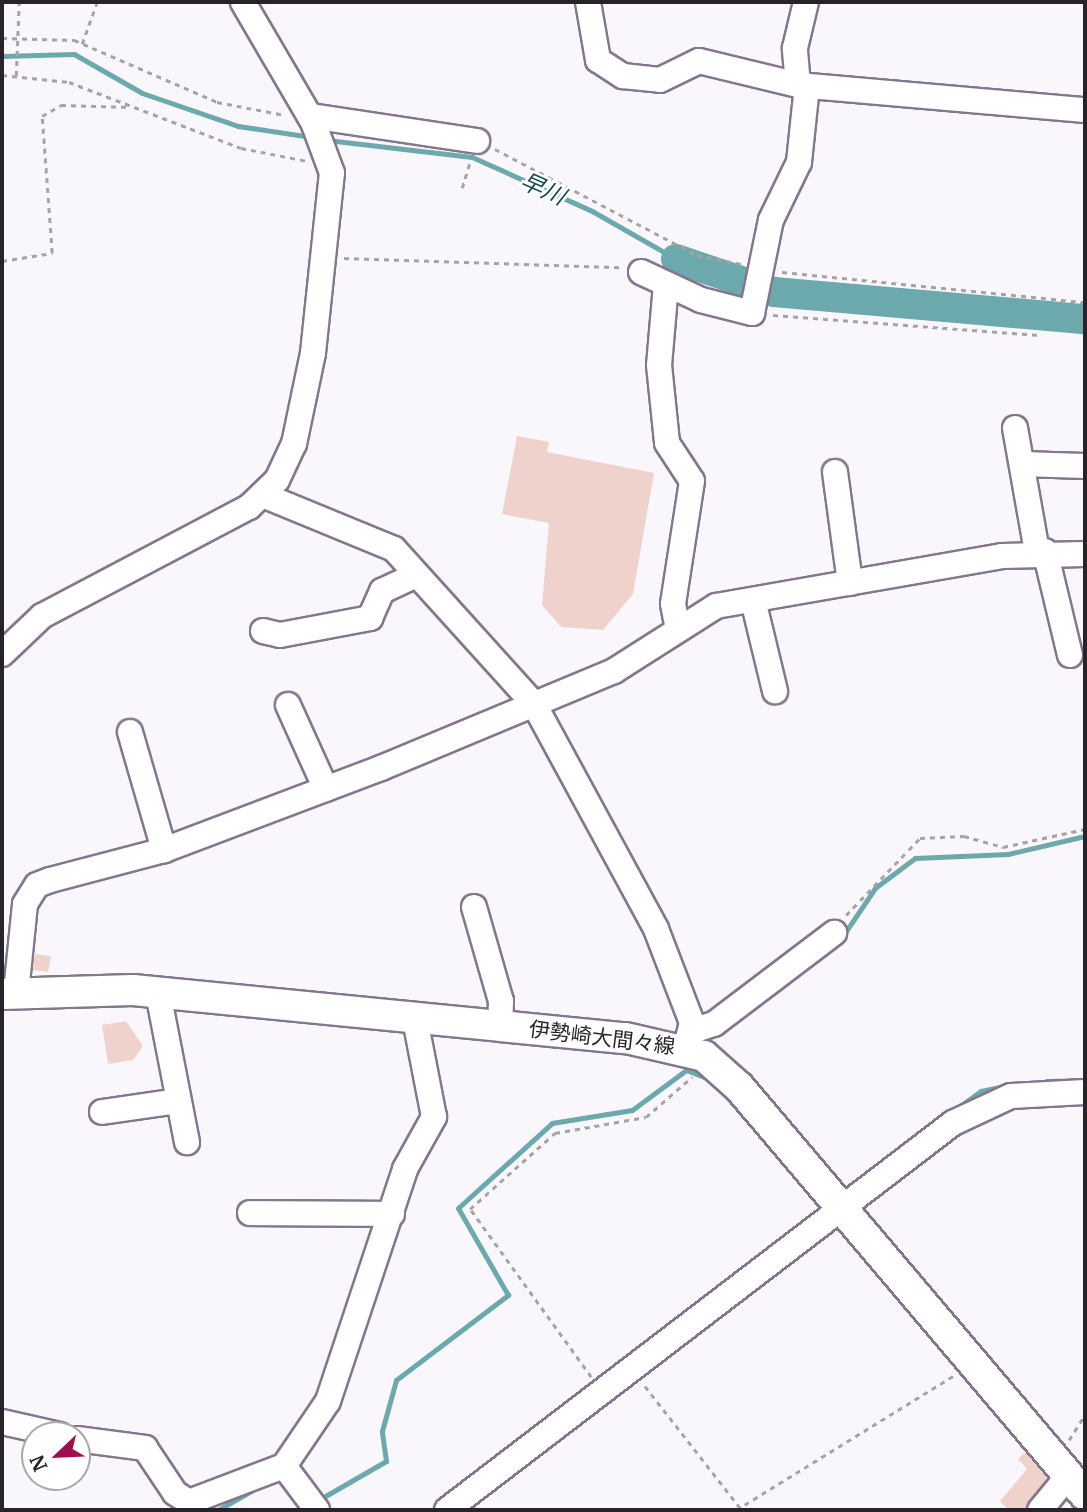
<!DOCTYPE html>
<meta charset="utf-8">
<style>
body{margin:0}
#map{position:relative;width:1087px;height:1512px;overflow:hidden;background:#faf7fc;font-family:Merriweather,"Noto Sans JP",serif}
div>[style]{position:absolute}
.stream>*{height:5px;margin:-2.5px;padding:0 2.5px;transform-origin:2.5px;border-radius:2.5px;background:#6ba9ac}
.river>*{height:30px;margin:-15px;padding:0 15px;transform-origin:15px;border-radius:15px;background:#6ba9ac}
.building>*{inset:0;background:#f0d2cc}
.path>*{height:2.5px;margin-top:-1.25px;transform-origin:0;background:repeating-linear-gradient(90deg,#a5a2a8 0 5px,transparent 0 10px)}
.roads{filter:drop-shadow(2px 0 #84768b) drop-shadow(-2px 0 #84768b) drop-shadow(0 2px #84768b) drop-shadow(0 -2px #84768b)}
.minor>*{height:24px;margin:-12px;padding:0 12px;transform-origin:12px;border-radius:12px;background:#fff}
.major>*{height:30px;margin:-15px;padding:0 15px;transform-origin:15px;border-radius:15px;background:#fff}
span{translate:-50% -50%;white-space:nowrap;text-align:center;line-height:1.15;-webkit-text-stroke:5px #fff;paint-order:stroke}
.street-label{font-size:21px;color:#28232b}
.water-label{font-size:23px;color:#124a4d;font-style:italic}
.frame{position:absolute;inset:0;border:4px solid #28232b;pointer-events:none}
.north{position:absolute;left:21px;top:1421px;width:70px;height:70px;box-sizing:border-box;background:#fff;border:2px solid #a9a7aa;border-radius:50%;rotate:247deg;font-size:19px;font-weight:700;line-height:28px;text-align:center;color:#28232b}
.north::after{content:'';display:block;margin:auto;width:24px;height:32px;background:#a20d4d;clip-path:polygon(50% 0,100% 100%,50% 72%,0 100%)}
</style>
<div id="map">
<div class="stream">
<div style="left:2px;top:56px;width:72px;rotate:-1.6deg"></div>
<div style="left:74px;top:54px;width:78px;rotate:29.8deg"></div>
<div style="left:142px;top:93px;width:102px;rotate:19deg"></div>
<div style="left:238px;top:126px;width:74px;rotate:8.6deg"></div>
<div style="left:327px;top:140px;width:146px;rotate:6.7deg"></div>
<div style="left:472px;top:157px;width:132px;rotate:24.2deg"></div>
<div style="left:592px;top:211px;width:97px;rotate:29.7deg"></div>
<div style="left:842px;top:937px;width:59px;rotate:-56deg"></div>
<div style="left:875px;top:888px;width:50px;rotate:-36.9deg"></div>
<div style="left:915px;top:858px;width:93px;rotate:-2.5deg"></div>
<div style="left:1008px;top:854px;width:79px;rotate:-13.2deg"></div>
<div style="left:767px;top:998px;width:87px;rotate:-37.5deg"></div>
<div style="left:1046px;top:1081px;width:39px;rotate:-1deg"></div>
<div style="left:720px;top:1089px;width:60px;rotate:48.4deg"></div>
<div style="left:956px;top:1109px;width:31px;rotate:-36deg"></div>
<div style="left:981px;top:1091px;width:29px;rotate:-12deg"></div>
<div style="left:322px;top:1498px;width:74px;rotate:-30deg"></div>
<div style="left:386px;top:1461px;width:30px;rotate:-98deg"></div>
<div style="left:382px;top:1431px;width:53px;rotate:-74.6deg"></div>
<div style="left:396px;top:1380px;width:141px;rotate:-37.2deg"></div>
<div style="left:508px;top:1295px;width:100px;rotate:-119.9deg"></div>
<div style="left:458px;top:1208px;width:127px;rotate:-42.1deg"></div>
<div style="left:552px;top:1123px;width:81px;rotate:-9.2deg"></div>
<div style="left:632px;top:1110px;width:67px;rotate:-36.5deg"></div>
<div style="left:686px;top:1070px;width:22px;rotate:21deg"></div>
<div style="left:218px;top:1510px;width:38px;rotate:-30deg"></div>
</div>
<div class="river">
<div style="left:676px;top:259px;width:103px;rotate:18.6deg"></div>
<div style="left:774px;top:292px;width:312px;rotate:5deg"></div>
</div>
<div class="building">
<div style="clip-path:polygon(517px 436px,549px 442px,547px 452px,654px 473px,633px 594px,603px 630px,561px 627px,542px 605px,549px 523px,502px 514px)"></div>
<div style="clip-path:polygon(35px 954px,51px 956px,48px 972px,33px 970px)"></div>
<div style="clip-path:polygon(126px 1021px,143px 1046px,133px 1060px,108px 1064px,102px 1025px)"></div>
<div style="clip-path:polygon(1025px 1452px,1047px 1478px,1026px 1510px,1008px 1510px,1000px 1501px,1027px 1469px,1018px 1459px)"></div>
</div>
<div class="path">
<div style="left:2px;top:38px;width:72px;rotate:1.6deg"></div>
<div style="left:74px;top:40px;width:156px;rotate:23.4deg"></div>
<div style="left:217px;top:102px;width:69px;rotate:10.8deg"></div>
<div style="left:82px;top:44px;width:45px;rotate:-70.3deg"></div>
<div style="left:2px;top:75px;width:67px;rotate:6deg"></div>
<div style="left:69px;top:82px;width:184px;rotate:21deg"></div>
<div style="left:241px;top:148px;width:67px;rotate:11.1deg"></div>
<div style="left:16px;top:76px;width:74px;rotate:-87.7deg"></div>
<div style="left:495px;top:149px;width:228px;rotate:27.7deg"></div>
<div style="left:697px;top:255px;width:45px;rotate:11.6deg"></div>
<div style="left:462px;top:188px;width:27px;rotate:-73deg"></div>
<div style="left:344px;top:258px;width:276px;rotate:1.9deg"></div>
<div style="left:2px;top:261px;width:51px;rotate:-9.1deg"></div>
<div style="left:52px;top:253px;width:137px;rotate:-94.2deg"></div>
<div style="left:42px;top:116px;width:22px;rotate:-30deg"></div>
<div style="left:61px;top:105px;width:70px;rotate:1.6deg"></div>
<div style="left:782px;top:272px;width:304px;rotate:5.7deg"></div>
<div style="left:773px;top:315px;width:267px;rotate:4.3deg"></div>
<div style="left:846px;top:915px;width:107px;rotate:-46.1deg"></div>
<div style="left:920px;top:838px;width:44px;rotate:-2.6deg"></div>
<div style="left:964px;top:836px;width:41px;rotate:15.8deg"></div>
<div style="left:1003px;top:847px;width:84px;rotate:-12.4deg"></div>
<div style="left:591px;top:1377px;width:207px;rotate:-125.8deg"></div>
<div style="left:470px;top:1209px;width:114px;rotate:-41.8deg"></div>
<div style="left:555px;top:1133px;width:92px;rotate:-10deg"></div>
<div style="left:646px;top:1117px;width:61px;rotate:-41deg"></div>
<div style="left:645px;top:1386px;width:157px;rotate:52deg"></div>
<div style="left:1069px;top:1440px;width:31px;rotate:-58deg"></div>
<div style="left:736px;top:1510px;width:255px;rotate:-31.7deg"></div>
</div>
<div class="roads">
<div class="minor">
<div style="left:588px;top:2px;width:59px;rotate:80.2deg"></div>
<div style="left:598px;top:60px;width:30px;rotate:33deg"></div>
<div style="left:623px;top:76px;width:37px;rotate:6deg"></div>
<div style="left:660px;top:80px;width:43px;rotate:-26deg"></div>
<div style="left:699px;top:61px;width:102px;rotate:13.6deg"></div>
<div style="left:798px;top:85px;width:288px;rotate:5deg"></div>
<div style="left:798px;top:85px;width:37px;rotate:-95deg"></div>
<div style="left:795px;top:48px;width:47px;rotate:-76.6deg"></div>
<div style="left:310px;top:116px;width:169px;rotate:8.5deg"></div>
<div style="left:641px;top:272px;width:66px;rotate:25deg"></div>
<div style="left:701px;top:300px;width:53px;rotate:14.3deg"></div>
<div style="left:752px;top:313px;width:95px;rotate:-78.5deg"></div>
<div style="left:771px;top:220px;width:64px;rotate:-64.2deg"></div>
<div style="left:799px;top:162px;width:76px;rotate:-84deg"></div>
<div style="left:666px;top:284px;width:81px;rotate:94.9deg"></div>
<div style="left:659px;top:365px;width:78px;rotate:84.1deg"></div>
<div style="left:667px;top:443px;width:45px;rotate:56.7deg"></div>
<div style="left:692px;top:481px;width:124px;rotate:98.8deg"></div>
<div style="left:673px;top:604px;width:25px;rotate:79deg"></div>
<div style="left:1015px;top:428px;width:125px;rotate:79.9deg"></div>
<div style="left:1022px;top:464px;width:63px;rotate:1.8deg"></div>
<div style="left:835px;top:472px;width:112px;rotate:82.3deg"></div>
<div style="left:265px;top:496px;width:139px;rotate:22.3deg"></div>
<div style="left:394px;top:549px;width:209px;rotate:47.9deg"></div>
<div style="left:534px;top:704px;width:256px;rotate:61.5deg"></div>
<div style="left:656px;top:929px;width:101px;rotate:69deg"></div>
<div style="left:692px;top:1023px;width:27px;rotate:105deg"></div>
<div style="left:1045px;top:551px;width:107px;rotate:76.5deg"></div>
<div style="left:753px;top:600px;width:94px;rotate:76.4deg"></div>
<div style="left:263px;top:631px;width:17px;rotate:13deg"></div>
<div style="left:280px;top:635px;width:92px;rotate:-10.7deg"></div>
<div style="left:370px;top:618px;width:30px;rotate:-66deg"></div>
<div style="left:382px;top:591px;width:38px;rotate:-25deg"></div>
<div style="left:2px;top:654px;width:55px;rotate:-43.5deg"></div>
<div style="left:42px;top:616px;width:234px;rotate:-27.8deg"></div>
<div style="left:249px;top:507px;width:39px;rotate:-44deg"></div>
<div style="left:277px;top:480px;width:40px;rotate:-65deg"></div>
<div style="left:294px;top:444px;width:93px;rotate:-78.2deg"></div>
<div style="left:313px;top:353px;width:181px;rotate:-84deg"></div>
<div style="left:332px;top:173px;width:54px;rotate:-110.4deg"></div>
<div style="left:313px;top:122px;width:139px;rotate:-120.3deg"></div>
<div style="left:288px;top:705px;width:92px;rotate:65.7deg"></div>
<div style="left:130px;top:732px;width:123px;rotate:73.9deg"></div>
<div style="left:474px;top:907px;width:98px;rotate:74deg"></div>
<div style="left:501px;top:1001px;width:26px;rotate:92deg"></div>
<div style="left:16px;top:993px;width:89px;rotate:-84.2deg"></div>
<div style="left:25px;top:904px;width:22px;rotate:-58deg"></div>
<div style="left:37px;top:885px;width:14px;rotate:-21deg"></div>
<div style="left:50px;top:880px;width:118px;rotate:-14.7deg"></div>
<div style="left:164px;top:850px;width:232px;rotate:-20.7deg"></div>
<div style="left:381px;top:768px;width:252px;rotate:-22.6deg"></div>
<div style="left:614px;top:671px;width:121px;rotate:-32.5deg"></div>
<div style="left:716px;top:606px;width:290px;rotate:-9.9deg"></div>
<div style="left:1002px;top:556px;width:83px;rotate:-1.4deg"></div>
<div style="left:158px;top:993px;width:152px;rotate:79deg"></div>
<div style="left:692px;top:1031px;width:23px;rotate:-18deg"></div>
<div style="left:714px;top:1024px;width:151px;rotate:-37.2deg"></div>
<div style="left:102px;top:1112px;width:76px;rotate:-8.3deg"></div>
<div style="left:250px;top:1213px;width:142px;rotate:0.4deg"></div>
<div style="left:2px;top:1422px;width:59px;rotate:12.6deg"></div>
<div style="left:77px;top:1439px;width:69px;rotate:7.5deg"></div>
<div style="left:145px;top:1448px;width:54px;rotate:56.3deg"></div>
<div style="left:175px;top:1493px;width:17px;rotate:33deg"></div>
<div style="left:189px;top:1502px;width:102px;rotate:-20.8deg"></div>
<div style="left:284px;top:1466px;width:78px;rotate:-55.9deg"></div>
<div style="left:328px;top:1401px;width:244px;rotate:-71.6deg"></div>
<div style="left:405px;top:1169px;width:60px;rotate:-60.9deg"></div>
<div style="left:434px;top:1117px;width:100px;rotate:-101deg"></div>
<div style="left:284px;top:1466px;width:55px;rotate:53.1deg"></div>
<div style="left:447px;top:1510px;width:637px;rotate:-37.41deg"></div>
<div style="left:953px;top:1123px;width:64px;rotate:-25deg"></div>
<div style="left:1011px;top:1096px;width:74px;rotate:-3.1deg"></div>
<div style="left:1040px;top:1510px;width:44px;rotate:-50.5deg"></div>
</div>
<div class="major">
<div style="left:2px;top:994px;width:131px;rotate:-1.7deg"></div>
<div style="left:133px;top:990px;width:495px;rotate:5.6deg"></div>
<div style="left:626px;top:1038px;width:80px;rotate:13deg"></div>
<div style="left:704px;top:1056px;width:47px;rotate:41.5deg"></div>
<div style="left:739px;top:1087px;width:535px;rotate:49.7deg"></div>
</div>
</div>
<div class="street-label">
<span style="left:602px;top:1038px;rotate:7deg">伊勢崎大間々線</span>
</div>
<div class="water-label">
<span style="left:543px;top:189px;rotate:24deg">早川</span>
</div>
<div class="frame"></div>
<div class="north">N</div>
</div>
